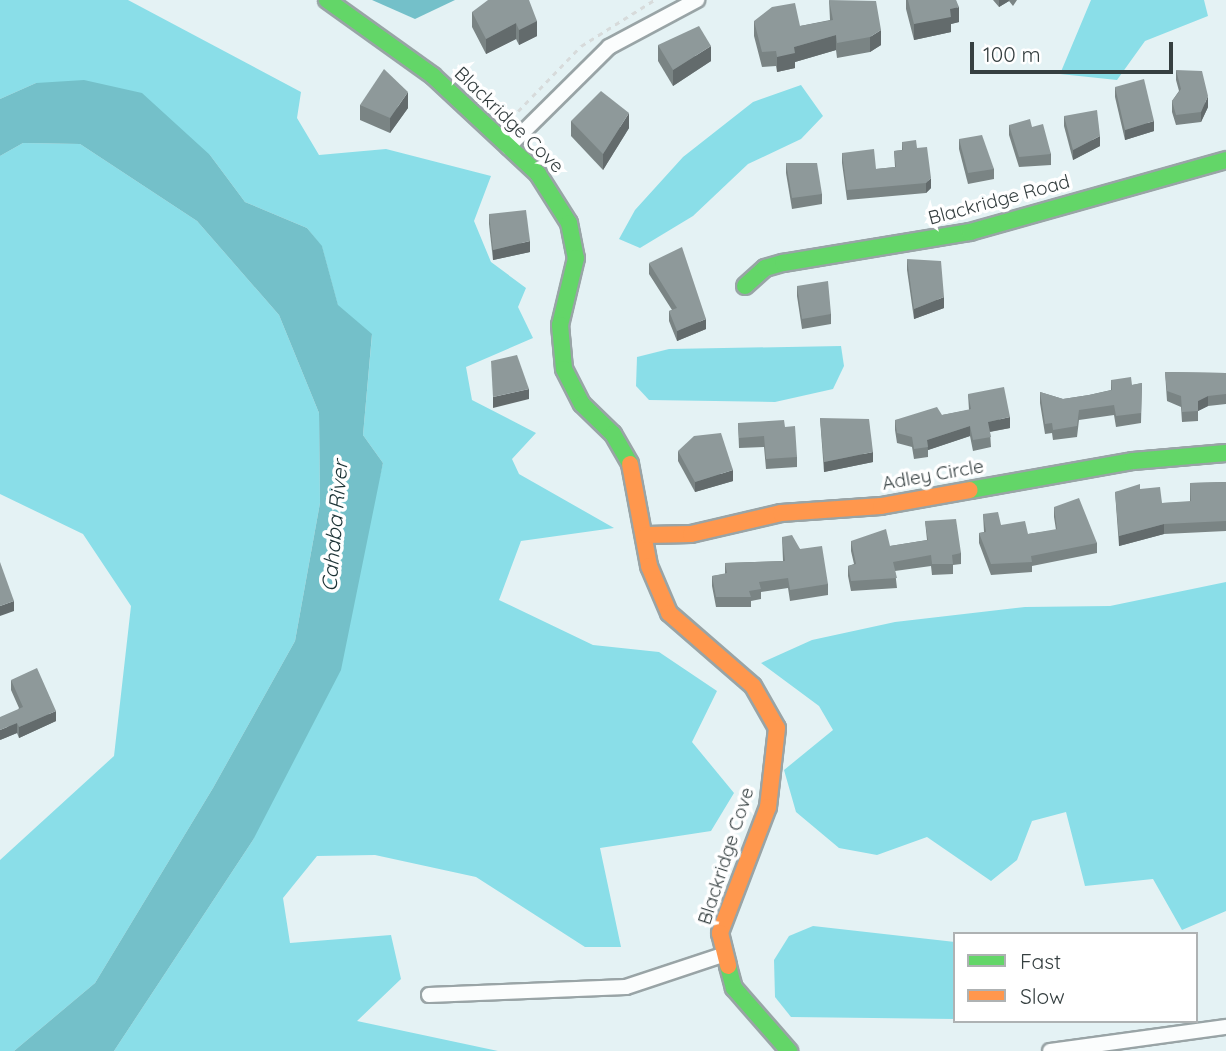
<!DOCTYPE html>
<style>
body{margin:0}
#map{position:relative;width:1226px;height:1051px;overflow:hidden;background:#e4f2f4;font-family:Quicksand,sans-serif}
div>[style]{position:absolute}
.forest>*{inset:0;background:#8adee8}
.water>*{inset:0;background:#74c0c9}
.path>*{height:2.5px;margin-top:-1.25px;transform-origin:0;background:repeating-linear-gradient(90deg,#d7dbdb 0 5px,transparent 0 10px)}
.roads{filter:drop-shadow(2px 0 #99a4a6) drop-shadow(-2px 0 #99a4a6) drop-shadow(0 2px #99a4a6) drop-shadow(0 -2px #99a4a6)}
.street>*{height:14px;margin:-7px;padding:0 7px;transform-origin:7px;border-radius:7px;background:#fbfdfd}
.fast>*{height:16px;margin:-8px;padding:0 8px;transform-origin:8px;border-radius:8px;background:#63d668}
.slow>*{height:16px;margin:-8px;padding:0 8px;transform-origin:8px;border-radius:8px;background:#ff974d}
.wall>*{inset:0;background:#7a8484}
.shaded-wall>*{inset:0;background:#636b6c}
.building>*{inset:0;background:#8e999a}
span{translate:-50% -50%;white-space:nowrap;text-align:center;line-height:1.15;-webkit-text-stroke:7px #fff;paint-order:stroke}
.street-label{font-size:19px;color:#353f40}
.water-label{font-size:21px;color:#1a3134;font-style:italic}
.legend{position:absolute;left:953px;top:932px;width:245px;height:91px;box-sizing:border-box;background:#fff;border:2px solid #aeb2b3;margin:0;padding:9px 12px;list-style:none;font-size:21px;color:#353f40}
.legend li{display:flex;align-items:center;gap:14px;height:35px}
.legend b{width:35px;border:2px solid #aeb2b3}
.scale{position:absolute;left:970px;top:42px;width:203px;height:32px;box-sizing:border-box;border:4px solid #353f40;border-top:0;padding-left:9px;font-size:21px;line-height:24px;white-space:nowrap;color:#353f40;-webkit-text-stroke:5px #fff;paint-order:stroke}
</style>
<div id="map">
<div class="forest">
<div style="clip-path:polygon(0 0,128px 0,301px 92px,297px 118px,319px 155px,386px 149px,491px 176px,474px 221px,491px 262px,526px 288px,518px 307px,533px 338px,466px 367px,472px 400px,536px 433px,512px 459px,519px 474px,614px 528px,521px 541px,499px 600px,593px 645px,659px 652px,717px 691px,692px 742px,734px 793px,711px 831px,600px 848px,621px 947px,585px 947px,476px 877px,375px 855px,317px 856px,283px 898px,290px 943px,391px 935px,401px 979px,357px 1021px,498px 1051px,114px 1051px,253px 840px,366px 533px,383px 463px,363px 435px,372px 335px,338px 306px,322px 247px,307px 228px,245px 202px,210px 155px,36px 83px,0 99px)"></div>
<div style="clip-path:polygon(1091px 0,1204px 0,1208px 16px,1145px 41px,1117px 80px,1060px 74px)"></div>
<div style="clip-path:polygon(801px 85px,823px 116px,801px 139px,748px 164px,693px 216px,640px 248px,619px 239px,635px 210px,683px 157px,753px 102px)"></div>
<div style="clip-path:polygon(23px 143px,80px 144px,197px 221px,279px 315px,319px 413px,320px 503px,295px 641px,213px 788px,95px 983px,14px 1051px,0 1051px,0 860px,114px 756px,131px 606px,83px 534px,0 494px,0 156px)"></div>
<div style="clip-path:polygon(841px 346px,844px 366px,833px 389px,775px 402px,649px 400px,636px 386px,637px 357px,669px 349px)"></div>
<div style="clip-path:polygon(1226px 582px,1226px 911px,1182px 930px,1153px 879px,1085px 886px,1066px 812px,1032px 821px,1017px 860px,991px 881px,927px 837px,877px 855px,839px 848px,796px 812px,784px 770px,833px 730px,819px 706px,761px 663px,812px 640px,895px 622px,1025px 607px,1110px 606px)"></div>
<div style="clip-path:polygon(813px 926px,955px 942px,955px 1019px,791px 1017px,775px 997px,774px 960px,789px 936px)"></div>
</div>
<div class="water">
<div style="clip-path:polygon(372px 0,455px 0,415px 19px)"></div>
<div style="clip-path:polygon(84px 80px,142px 93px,210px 155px,245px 202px,307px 228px,322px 246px,338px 305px,372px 334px,363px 435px,383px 463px,341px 670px,253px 840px,114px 1051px,14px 1051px,95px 983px,213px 788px,295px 641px,320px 503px,319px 413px,279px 315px,197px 221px,80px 144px,23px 143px,0 156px,0 99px,36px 83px)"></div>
</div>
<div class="path">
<div style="left:498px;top:113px;width:20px;rotate:-6deg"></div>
<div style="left:518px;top:111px;width:91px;rotate:-45.9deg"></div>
<div style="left:581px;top:46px;width:86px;rotate:-32.2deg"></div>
</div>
<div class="roads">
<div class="street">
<div style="left:508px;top:147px;width:142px;rotate:-44.7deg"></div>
<div style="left:609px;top:47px;width:100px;rotate:-28.1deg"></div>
<div style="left:429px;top:995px;width:197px;rotate:-2.3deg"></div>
<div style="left:626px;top:987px;width:102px;rotate:-18.3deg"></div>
<div style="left:1050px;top:1051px;width:178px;rotate:-7.8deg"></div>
</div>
<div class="fast">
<div style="left:327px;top:0;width:130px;rotate:35.6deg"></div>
<div style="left:433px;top:76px;width:144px;rotate:43deg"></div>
<div style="left:538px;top:174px;width:58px;rotate:57.7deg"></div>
<div style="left:569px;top:223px;width:36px;rotate:79deg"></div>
<div style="left:576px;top:258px;width:69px;rotate:103.4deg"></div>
<div style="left:560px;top:325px;width:44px;rotate:84.8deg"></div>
<div style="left:564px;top:369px;width:39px;rotate:63deg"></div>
<div style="left:582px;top:404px;width:43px;rotate:44.1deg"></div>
<div style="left:613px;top:434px;width:34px;rotate:60deg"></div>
<div style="left:745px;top:286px;width:27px;rotate:-42deg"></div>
<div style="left:765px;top:268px;width:19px;rotate:-16deg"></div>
<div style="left:783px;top:263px;width:190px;rotate:-9.4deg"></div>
<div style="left:970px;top:232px;width:266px;rotate:-15.7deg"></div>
<div style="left:970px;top:490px;width:166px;rotate:-10.1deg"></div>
<div style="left:1133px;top:461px;width:93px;rotate:-4.9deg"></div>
<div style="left:728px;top:966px;width:23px;rotate:75deg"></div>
<div style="left:734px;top:988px;width:84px;rotate:48.9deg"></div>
</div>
<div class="slow">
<div style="left:630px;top:464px;width:104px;rotate:79.4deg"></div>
<div style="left:649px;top:566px;width:51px;rotate:66.9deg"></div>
<div style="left:669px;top:613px;width:111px;rotate:41deg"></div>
<div style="left:753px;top:686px;width:48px;rotate:60.3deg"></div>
<div style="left:777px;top:728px;width:80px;rotate:96.5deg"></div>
<div style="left:768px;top:807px;width:135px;rotate:110.9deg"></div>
<div style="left:720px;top:933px;width:34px;rotate:76deg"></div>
<div style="left:647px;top:535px;width:44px;rotate:-1.3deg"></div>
<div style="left:691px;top:534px;width:92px;rotate:-13.1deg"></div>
<div style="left:781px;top:513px;width:100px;rotate:-4deg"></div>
<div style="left:881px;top:506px;width:90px;rotate:-10.2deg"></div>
</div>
</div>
<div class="wall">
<div style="clip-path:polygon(829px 0,881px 45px,870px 52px,837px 58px,836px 50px,795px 62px,795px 68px,777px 72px,776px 66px,762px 67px,754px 36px,754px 21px,800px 26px,830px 20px)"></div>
<div style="clip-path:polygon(906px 0,956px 0,959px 22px,951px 24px,951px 32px,914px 40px,906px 9px)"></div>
<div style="clip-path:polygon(993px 0,1017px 0,1013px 6px,1009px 1px,999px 7px)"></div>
<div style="clip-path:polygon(472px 12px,537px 21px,537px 36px,519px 45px,516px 39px,486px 54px,472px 27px)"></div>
<div style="clip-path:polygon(658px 45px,711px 61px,673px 86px,658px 61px)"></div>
<div style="clip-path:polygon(1176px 70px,1208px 107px,1201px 122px,1176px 125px,1172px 112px,1172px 101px,1179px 91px,1176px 80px)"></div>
<div style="clip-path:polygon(1115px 87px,1154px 131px,1125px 140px,1115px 97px)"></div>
<div style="clip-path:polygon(360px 105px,408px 108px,390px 133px,360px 120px)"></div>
<div style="clip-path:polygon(1064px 116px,1100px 146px,1073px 160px,1064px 126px)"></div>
<div style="clip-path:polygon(571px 121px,629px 128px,603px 170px,571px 136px)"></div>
<div style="clip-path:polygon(1009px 125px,1032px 127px,1051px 154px,1051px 165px,1019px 167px,1009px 135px)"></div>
<div style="clip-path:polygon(959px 139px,994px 169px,994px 179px,968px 184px,959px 149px)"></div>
<div style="clip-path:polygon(902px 142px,917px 148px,931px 188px,926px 193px,847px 200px,842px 163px,842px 153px,876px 169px,895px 167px,894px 151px,902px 150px)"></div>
<div style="clip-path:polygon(786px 163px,822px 194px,822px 204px,792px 209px,786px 173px)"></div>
<div style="clip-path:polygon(489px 214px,530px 252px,493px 260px,489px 224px)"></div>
<div style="clip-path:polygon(907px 259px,944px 308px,914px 319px,907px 270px)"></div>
<div style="clip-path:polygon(649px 263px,706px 329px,677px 341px,669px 321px,669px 311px,672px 310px,649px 274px)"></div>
<div style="clip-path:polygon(797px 286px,831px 314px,831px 324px,802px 329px,797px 296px)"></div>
<div style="clip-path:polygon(1165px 372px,1226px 373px,1226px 404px,1208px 406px,1198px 411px,1198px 421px,1182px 422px,1181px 407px,1167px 401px)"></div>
<div style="clip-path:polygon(1111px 380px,1132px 385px,1142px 383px,1141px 423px,1116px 427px,1114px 415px,1079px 420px,1077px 437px,1053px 440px,1052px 433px,1045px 434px,1040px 403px,1040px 392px,1063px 399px,1089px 395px,1111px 390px)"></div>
<div style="clip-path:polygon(968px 394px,1010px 428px,990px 432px,991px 447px,973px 451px,970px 436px,928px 450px,928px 457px,914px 459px,912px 447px,897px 443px,895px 430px,895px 420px,942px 415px,969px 410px)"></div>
<div style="clip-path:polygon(820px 418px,873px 462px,824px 472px)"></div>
<div style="clip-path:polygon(738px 423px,785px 427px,797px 457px,797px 467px,766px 469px,764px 447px,739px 448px)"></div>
<div style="clip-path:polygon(678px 451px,733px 481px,695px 492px,678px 461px)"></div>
<div style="clip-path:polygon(1226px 482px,1226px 531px,1164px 534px,1119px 546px,1115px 492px,1140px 489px,1162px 503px,1190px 502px,1190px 483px)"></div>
<div style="clip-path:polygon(1054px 507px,1097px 543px,1097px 553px,1032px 566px,1032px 572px,991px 575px,979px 543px,979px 533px,984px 532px,983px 514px,1001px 525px,1028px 534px,1056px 530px,1054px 517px)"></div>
<div style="clip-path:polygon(925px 521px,961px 553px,961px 564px,953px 565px,953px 574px,932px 575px,931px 566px,895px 571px,897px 588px,851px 591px,848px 576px,848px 566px,854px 564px,851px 551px,851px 541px,890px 546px,927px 540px)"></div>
<div style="clip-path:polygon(782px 537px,800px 549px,828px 584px,828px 595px,790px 601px,788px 588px,761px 592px,761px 599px,751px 601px,751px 607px,716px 607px,712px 586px,712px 576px,725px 574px,725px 563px,783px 561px)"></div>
<div style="clip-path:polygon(11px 680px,56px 721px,19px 738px,17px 733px,0 740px,19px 708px,11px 690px)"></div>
</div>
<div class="shaded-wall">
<div style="clip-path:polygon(999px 0,1009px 0,1009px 1px,999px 7px)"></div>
<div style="clip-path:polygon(959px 7px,959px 22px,951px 24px,951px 32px,914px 40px,914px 24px,950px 9px)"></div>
<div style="clip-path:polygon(537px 21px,537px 36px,519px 45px,519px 30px)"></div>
<div style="clip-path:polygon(516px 23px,516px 39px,486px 54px,486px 39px)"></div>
<div style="clip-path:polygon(881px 30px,881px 45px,870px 52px,870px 37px)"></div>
<div style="clip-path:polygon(836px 35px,836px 50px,795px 62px,795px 68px,777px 72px,777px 57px,794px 47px)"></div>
<div style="clip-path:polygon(711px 46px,711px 61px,673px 86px,673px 70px)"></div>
<div style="clip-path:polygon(408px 92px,408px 108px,390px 133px,390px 118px)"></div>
<div style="clip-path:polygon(1208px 96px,1208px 107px,1201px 122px,1201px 112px)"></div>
<div style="clip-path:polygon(629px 113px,629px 128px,603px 170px,603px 154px)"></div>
<div style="clip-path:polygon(1154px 121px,1154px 131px,1125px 140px,1125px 130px)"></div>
<div style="clip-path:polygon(1100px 136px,1100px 146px,1073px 160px,1073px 150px)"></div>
<div style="clip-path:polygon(931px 178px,931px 188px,926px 193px,926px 183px)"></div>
<div style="clip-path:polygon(530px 241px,530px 252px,493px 260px,493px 250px)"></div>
<div style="clip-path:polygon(944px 297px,944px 308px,914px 319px,914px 309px)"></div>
<div style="clip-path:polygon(706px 319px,706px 329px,677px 341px,677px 331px)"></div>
<div style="clip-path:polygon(529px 389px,529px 399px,493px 408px,493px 397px)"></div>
<div style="clip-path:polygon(1208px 396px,1208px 406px,1198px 411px,1198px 401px)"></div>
<div style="clip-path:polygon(1010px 417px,1010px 428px,988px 432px,988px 422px)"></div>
<div style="clip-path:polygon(970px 426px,970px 436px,928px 450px,927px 440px)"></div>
<div style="clip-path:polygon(873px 452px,873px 462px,824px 472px,824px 462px)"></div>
<div style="clip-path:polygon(733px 470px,733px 481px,695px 492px,695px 482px)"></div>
<div style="clip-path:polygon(1164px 524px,1164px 534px,1119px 546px,1119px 536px)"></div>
<div style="clip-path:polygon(14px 601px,14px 611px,0 616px,0 606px)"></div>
<div style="clip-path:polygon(56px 711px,56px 721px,19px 738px,19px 727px)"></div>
<div style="clip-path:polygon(17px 723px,17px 733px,0 740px,0 730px)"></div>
</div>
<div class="building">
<div style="clip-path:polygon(488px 0,529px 0,537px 21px,519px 30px,516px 23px,486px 39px,472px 12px)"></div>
<div style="clip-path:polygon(829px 0,876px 1px,881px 30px,870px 37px,837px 43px,836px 35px,794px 47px,795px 53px,777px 57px,776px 51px,762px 52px,754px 21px,772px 7px,795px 3px,800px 26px,833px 20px)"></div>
<div style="clip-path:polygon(908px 0,956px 0,959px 7px,950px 9px,951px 17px,914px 24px)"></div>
<div style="clip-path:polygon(699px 26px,711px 46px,673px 70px,658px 45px)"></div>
<div style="clip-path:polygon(384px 69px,408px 92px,390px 118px,360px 105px)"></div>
<div style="clip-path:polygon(1176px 70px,1202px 71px,1208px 96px,1201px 112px,1176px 115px,1172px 101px,1181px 89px)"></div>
<div style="clip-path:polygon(1144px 79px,1154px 121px,1125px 130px,1115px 87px)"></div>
<div style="clip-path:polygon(601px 91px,629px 113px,603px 154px,571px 121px)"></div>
<div style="clip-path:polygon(1097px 110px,1100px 136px,1073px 150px,1064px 116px)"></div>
<div style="clip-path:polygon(1030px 119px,1032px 127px,1043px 124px,1051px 154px,1019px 157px,1009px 125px)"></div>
<div style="clip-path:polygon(982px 135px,994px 169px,968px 173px,959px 139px)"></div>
<div style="clip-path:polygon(916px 140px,917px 148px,927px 147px,931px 178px,926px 183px,847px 190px,842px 153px,874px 149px,876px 169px,896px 167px,894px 151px,903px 150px,902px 142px)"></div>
<div style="clip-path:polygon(786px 163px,817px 163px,822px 194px,792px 198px)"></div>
<div style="clip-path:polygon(526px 210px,530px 241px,493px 250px,489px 214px)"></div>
<div style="clip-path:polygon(682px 247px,706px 319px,677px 331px,669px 311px,677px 308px,649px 263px)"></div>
<div style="clip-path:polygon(907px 259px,941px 261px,944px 297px,914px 309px)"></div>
<div style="clip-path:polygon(828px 281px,831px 314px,802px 319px,797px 286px)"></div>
<div style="clip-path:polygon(517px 355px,529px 389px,493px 397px,491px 361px)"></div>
<div style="clip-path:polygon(1165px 372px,1226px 373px,1226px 394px,1208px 396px,1198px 401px,1198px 411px,1182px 412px,1181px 396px,1167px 391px)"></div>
<div style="clip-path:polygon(1131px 377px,1132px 385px,1142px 383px,1141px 413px,1116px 416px,1114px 405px,1079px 410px,1077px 426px,1053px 430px,1052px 423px,1045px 424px,1040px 392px,1063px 399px,1089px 395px,1112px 390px,1111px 380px)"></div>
<div style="clip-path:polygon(1004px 387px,1010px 417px,988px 422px,991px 437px,973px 440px,970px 426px,927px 440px,928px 447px,914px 449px,912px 437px,897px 433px,895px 420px,937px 407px,942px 415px,971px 409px,968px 394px)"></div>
<div style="clip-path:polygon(820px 418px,869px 419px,873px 452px,824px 462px)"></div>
<div style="clip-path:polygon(784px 420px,785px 427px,795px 426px,797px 457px,766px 459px,764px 436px,739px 438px,738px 423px)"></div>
<div style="clip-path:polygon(721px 433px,733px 470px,695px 482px,678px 451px,694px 436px)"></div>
<div style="clip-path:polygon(1226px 482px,1226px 521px,1164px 524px,1119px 536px,1115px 492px,1140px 484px,1140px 489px,1160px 487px,1162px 503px,1191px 501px,1190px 483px)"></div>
<div style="clip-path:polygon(1079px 498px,1097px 543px,1031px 556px,1032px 562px,991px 564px,979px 533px,986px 532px,983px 514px,998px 512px,1001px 525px,1025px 521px,1028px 534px,1057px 529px,1054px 507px)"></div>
<div style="clip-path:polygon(956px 519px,961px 553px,952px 555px,953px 564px,932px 564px,931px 555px,893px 562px,897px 578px,851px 581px,848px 566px,856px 564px,851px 541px,886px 529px,890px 546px,928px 540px,925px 521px)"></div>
<div style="clip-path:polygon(792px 535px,800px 549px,822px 546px,828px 584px,790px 590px,788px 578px,759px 582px,761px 589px,749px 591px,751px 597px,716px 597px,712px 576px,727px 573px,725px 563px,785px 561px,782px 537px)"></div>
<div style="clip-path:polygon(0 562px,14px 601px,0 606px)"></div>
<div style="clip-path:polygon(37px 668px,56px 711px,19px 727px,17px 723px,0 730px,0 717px,23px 707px,11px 680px)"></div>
</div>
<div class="street-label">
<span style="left:509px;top:120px;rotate:44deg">Blackridge Cove</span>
<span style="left:999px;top:200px;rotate:-15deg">Blackridge Road</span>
<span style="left:933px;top:475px;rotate:-10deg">Adley Circle</span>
<span style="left:726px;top:856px;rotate:-72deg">Blackridge Cove</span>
</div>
<div class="water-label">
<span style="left:334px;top:526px;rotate:-85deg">Cahaba River</span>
</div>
<ul class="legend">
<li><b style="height:9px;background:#63d668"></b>Fast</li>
<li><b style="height:9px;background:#ff974d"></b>Slow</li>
</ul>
<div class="scale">100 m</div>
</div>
